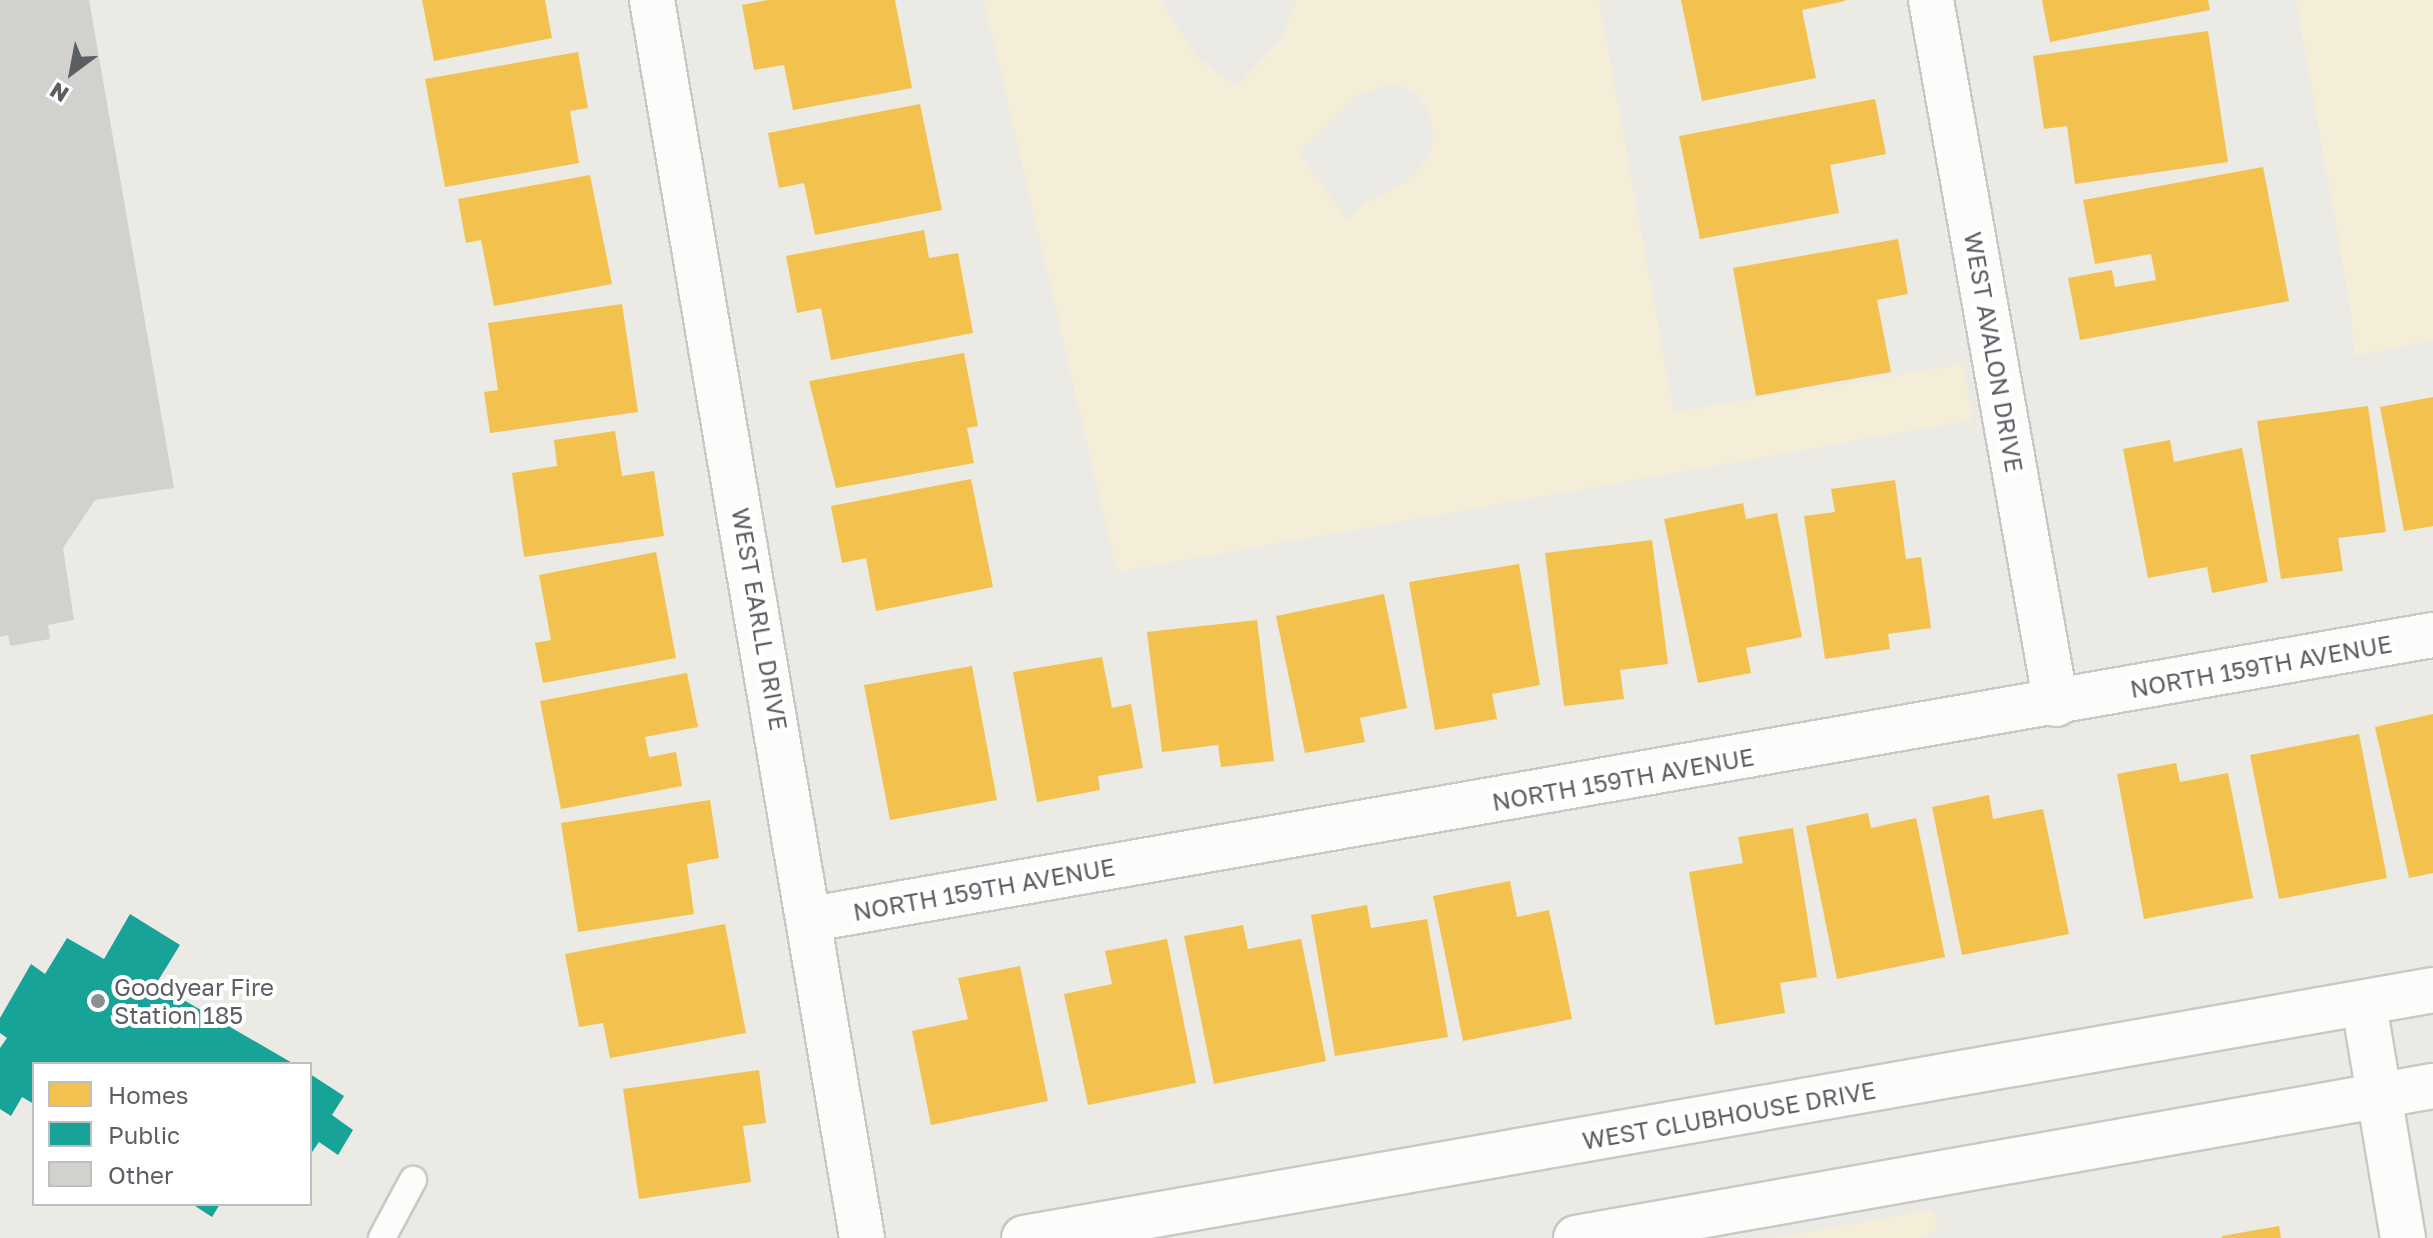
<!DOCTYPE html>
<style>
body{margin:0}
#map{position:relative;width:2433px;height:1238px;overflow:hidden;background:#ebeae5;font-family:"Golos Text",sans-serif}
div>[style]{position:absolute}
.sand>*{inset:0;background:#f4eed9}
.homes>*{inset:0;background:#f2c14e}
.public>*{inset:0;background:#17a398}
.building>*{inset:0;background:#d2d1ce}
.roads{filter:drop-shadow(2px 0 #c8c8c6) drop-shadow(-2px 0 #c8c8c6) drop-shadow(0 2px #c8c8c6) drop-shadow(0 -2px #c8c8c6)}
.lane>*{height:26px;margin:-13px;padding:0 13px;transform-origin:13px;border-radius:13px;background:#fcfcfb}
.street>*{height:44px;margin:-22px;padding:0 22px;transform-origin:22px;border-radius:22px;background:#fcfcfb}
.secondary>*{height:44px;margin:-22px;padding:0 22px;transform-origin:22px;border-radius:22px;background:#fcfcfb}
.dots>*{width:22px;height:22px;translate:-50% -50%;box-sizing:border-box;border:4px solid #fff;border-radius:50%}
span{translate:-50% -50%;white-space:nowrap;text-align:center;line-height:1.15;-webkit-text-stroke:8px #fff;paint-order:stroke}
.street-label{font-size:24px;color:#5b5f64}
.poi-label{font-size:24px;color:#5b5f64}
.left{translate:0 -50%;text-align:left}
.legend{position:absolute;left:32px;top:1062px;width:280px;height:144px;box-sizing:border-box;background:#fff;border:2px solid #bdbfc1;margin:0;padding:10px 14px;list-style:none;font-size:24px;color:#5b5f64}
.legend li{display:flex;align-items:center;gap:16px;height:40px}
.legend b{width:40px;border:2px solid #bdbfc1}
.north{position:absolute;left:32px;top:32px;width:80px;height:80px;-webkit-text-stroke:6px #fff;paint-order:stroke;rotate:212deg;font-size:22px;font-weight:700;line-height:32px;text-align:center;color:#5b5f64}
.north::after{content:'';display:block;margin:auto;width:28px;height:36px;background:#5b5f64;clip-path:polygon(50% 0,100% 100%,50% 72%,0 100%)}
</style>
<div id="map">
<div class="sand">
<div style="clip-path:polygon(evenodd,984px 0,1160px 0,1196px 55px,1236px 87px,1283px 36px,1296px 0,1599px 0,1674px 412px,1963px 364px,1972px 420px,1117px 572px,984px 0,1395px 83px,1413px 91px,1428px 108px,1433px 137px,1430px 155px,1409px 180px,1367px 202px,1347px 220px,1299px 152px,1356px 96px,1395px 83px)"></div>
<div style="clip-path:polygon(2296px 0,2433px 0,2433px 340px,2355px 356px,2349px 300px)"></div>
<div style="clip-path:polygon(1933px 1210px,1938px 1230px,1919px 1238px,1772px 1238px)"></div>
</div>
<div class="homes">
<div style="clip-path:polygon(422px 0,545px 0,552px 38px,434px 61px)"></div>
<div style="clip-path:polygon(768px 0,895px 0,912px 88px,793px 110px,784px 65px,754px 70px,742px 5px)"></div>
<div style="clip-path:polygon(1681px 0,1845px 0,1845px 1px,1802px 10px,1816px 78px,1702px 101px)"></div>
<div style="clip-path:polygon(2042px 0,2208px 0,2210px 10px,2050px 42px)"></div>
<div style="clip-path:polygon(2208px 31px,2228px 162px,2075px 184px,2067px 126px,2044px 129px,2033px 56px)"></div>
<div style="clip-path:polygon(578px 52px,588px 108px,570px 111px,579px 163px,445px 187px,425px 79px)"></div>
<div style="clip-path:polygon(1875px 99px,1886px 154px,1830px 165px,1839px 213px,1700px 239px,1679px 136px)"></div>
<div style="clip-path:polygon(920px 104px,942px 210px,815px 235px,804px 183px,779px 188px,768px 133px)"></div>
<div style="clip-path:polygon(2263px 167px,2289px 301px,2080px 340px,2068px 278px,2112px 270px,2115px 287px,2156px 280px,2151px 254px,2095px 264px,2083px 200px)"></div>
<div style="clip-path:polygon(590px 175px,612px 284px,494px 306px,481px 240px,466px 243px,458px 199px)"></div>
<div style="clip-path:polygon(924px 230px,929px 258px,958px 253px,973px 333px,831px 360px,821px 308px,797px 313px,786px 256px)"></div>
<div style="clip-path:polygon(1898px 239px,1908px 294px,1877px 300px,1891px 372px,1756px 396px,1733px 268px)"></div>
<div style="clip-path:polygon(622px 304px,638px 412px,490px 433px,484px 392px,498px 390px,488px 323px)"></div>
<div style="clip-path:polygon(964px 353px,978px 426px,967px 428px,974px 463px,836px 488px,809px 381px)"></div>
<div style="clip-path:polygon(2433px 397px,2433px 526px,2404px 531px,2380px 407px)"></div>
<div style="clip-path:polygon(2368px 406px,2386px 532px,2338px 538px,2343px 571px,2281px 579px,2257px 421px)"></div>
<div style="clip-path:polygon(615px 431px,622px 476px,654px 471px,664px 536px,524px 557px,512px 473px,557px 466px,554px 440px)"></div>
<div style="clip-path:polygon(2170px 440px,2174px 462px,2242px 448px,2268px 582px,2212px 593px,2207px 567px,2148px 578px,2123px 449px)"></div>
<div style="clip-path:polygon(971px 479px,993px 587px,876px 611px,866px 558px,842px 563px,831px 506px)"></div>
<div style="clip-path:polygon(1895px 480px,1906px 559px,1921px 557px,1931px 628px,1888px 634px,1890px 649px,1825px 659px,1804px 516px,1835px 512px,1831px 489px)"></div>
<div style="clip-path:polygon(1743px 503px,1746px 519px,1777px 513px,1802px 637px,1746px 648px,1751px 673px,1698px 683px,1664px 519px)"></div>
<div style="clip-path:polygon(1652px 540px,1668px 664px,1620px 670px,1624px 699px,1564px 706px,1545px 553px)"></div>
<div style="clip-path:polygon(656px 552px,676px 658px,543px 683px,535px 643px,551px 640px,539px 575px)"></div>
<div style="clip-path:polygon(1519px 564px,1540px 685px,1492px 694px,1497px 719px,1435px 730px,1409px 582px)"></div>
<div style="clip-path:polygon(1384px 594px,1407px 708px,1360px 718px,1365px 742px,1305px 753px,1276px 616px)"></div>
<div style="clip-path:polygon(1257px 620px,1274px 761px,1221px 767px,1218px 745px,1162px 752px,1147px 632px)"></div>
<div style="clip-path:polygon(1102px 657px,1112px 708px,1131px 704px,1143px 768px,1098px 776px,1100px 790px,1037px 802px,1013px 672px)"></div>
<div style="clip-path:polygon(972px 666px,997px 800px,890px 820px,864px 685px)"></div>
<div style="clip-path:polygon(687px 673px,698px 727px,645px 737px,649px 757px,676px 752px,682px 786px,561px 809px,540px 701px)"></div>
<div style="clip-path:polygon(2433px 714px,2433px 873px,2409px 878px,2375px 727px)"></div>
<div style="clip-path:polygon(2359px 734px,2387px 878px,2279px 899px,2250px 755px)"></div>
<div style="clip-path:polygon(2176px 763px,2180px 782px,2228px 773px,2253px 898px,2144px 919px,2117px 774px)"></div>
<div style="clip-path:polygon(1989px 795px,1993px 819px,2043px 809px,2069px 934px,1962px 955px,1932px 807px)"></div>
<div style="clip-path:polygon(710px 800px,719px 858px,687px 864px,694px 914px,578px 932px,561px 823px)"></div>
<div style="clip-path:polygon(1868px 813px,1871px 828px,1916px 818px,1945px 957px,1837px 979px,1806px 826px)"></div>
<div style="clip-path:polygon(1793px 828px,1817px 977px,1780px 983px,1785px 1013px,1715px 1025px,1689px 872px,1743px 863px,1738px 837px)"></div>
<div style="clip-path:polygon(1510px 881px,1517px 917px,1549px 910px,1572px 1019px,1463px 1041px,1433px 896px)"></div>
<div style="clip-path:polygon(1367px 905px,1371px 928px,1427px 919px,1448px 1037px,1335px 1056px,1311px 915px)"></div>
<div style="clip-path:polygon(725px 924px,746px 1033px,610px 1058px,603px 1023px,579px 1027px,565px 954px)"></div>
<div style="clip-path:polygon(1243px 925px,1248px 949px,1301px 939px,1326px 1061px,1214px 1084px,1184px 936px)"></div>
<div style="clip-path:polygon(1167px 939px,1196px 1083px,1088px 1105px,1064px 994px,1112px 984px,1105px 951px)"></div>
<div style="clip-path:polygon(1020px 966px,1048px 1101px,931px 1125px,912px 1031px,968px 1019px,958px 978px)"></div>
<div style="clip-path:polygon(759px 1070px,766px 1123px,743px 1126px,751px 1182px,639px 1199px,623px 1089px)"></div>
<div style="clip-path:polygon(2279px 1226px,2281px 1238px,2222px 1238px,2222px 1236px)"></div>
</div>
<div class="public">
<div style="clip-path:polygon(130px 914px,180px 945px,156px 984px,294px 1064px,34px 1064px,34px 1104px,22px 1097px,11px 1116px,0 1109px,0 1048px,7px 1038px,0 1033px,0 1018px,31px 964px,45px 974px,67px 938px,104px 959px)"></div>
<div style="clip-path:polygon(310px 1074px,344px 1096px,332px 1115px,353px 1130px,338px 1155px,319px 1142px,310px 1155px)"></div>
<div style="clip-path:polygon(192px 1204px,220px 1204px,212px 1217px)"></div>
</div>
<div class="building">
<div style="clip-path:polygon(0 0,89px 0,174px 488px,95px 500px,63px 548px,74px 620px,48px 625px,50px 639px,10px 646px,8px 635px,0 637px)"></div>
</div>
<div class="roads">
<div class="lane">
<div style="left:382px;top:1238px;width:66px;rotate:-61.9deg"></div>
</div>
<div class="street">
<div style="left:652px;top:0;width:1256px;rotate:80.37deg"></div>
<div style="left:1931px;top:0;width:715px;rotate:79.93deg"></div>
<div style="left:812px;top:919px;width:1646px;rotate:-9.94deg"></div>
<div style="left:2364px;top:1005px;width:236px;rotate:80.5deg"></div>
</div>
<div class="secondary">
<div style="left:1024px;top:1238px;width:1431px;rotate:-9.98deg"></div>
<div style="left:1576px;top:1238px;width:870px;rotate:-10.06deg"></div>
</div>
</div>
<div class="dots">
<div style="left:98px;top:1001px;background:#8d9091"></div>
</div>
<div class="street-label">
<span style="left:1994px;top:352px;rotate:80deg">WEST AVALON DRIVE</span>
<span style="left:760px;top:619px;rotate:80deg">WEST EARLL DRIVE</span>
<span style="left:2261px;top:666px;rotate:-10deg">NORTH 159TH AVENUE</span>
<span style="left:1623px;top:779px;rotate:-10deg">NORTH 159TH AVENUE</span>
<span style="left:984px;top:889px;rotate:-10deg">NORTH 159TH AVENUE</span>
<span style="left:1729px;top:1115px;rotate:-10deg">WEST CLUBHOUSE DRIVE</span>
</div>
<div class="poi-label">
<span class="left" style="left:114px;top:1001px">Goodyear Fire<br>Station 185</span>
</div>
<ul class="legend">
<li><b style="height:22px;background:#f2c14e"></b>Homes</li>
<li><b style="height:22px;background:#17a398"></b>Public</li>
<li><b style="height:22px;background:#d2d1ce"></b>Other</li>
</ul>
<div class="north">N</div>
</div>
